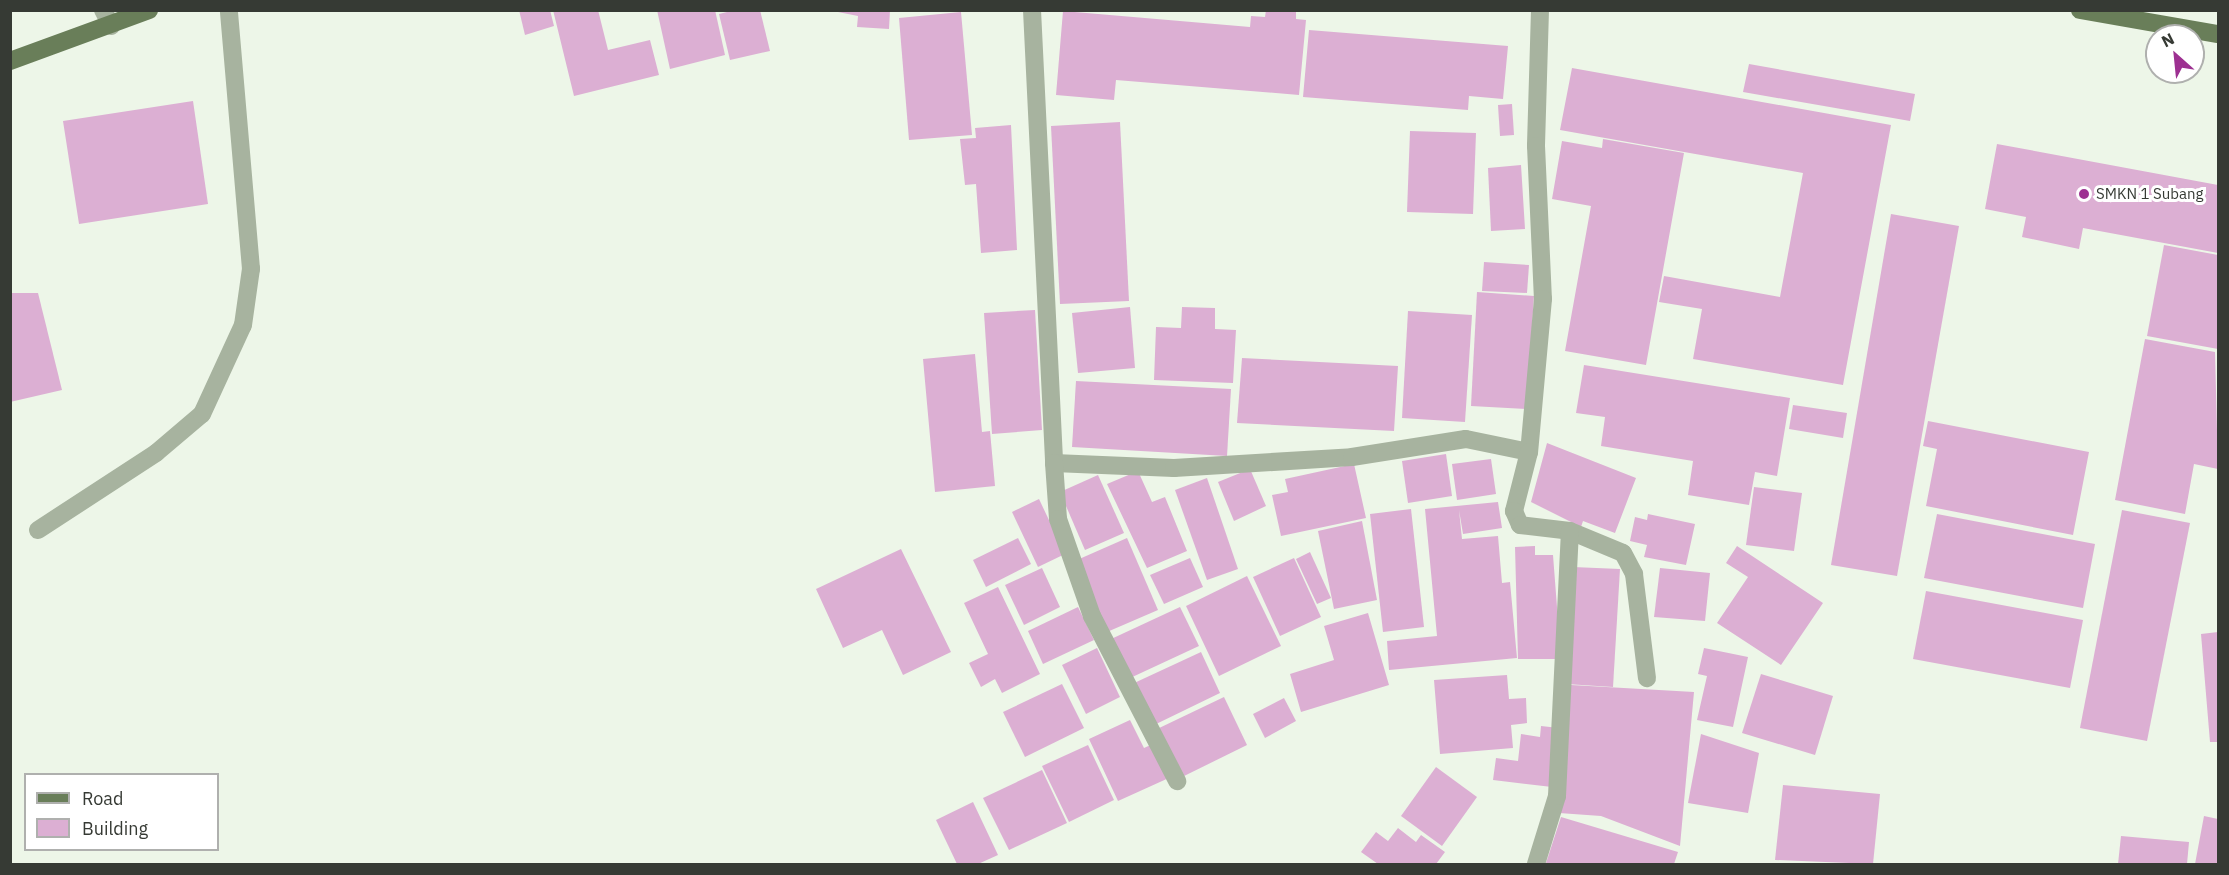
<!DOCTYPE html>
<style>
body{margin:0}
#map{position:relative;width:2229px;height:875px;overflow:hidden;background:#edf6e8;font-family:"IBM Plex Sans",sans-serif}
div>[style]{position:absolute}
.building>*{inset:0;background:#dcafd3}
.street>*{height:18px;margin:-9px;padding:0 9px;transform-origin:9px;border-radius:9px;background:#a7b39f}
.primary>*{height:18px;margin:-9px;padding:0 9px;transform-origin:9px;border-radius:9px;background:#697e59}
.dots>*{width:16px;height:16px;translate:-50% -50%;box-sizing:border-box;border:3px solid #fff;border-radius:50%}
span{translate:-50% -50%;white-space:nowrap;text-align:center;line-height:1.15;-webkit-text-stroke:6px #fff;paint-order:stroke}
.poi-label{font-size:15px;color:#363a34}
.left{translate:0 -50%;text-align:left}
.frame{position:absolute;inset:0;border:12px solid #363a34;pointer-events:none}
.legend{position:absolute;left:24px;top:773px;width:195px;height:78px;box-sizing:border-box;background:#fff;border:2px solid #afb0ae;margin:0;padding:8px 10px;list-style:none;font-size:18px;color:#363a34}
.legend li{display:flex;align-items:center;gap:12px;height:30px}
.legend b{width:30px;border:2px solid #afb0ae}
.north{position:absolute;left:2145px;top:24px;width:60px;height:60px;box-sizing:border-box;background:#fff;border:2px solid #afb0ae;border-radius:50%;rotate:333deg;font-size:16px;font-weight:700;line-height:24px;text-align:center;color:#363a34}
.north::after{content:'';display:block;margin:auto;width:21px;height:27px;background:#9d3191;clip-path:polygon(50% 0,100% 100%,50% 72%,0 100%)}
</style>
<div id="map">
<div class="building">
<div style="clip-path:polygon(519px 10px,550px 10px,554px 26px,525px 35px)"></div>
<div style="clip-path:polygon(553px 10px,598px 10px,608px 50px,650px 40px,659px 75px,574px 96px)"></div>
<div style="clip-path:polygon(657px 10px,715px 10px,725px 55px,670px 69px)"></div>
<div style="clip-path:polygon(735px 10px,760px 10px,770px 51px,730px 60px,719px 14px)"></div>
<div style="clip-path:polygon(828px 10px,890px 10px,889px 29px,857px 27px,858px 16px)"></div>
<div style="clip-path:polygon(1266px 10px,1296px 10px,1296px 19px,1306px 20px,1299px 95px,1116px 80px,1114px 100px,1056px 95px,1063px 11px,1250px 27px,1251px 16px,1265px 17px)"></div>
<div style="clip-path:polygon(961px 12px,972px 135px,909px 140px,899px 18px)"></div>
<div style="clip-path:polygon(1309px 30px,1508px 46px,1503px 99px,1469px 96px,1468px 110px,1303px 97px)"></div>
<div style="clip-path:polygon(1749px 64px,1915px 94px,1910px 121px,1743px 92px)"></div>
<div style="clip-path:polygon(1572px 68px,1891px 125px,1843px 385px,1693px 359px,1702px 309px,1659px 302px,1664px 276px,1780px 297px,1803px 173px,1560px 130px)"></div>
<div style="clip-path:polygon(193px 101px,208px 204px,79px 224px,63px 121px)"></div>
<div style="clip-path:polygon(1512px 104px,1514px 135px,1500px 136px,1498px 105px)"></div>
<div style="clip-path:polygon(1120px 122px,1129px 301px,1060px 304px,1051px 126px)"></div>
<div style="clip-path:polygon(1011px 125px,1017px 250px,981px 253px,976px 184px,965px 185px,960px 139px,976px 138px,975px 128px)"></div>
<div style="clip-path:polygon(1410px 131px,1476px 133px,1473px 214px,1407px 212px)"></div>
<div style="clip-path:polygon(1603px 139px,1684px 153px,1646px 365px,1565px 351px,1591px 206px,1552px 199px,1562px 141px,1602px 148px)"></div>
<div style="clip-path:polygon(1997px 144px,2218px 185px,2218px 253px,2083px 228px,2079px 249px,2022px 237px,2026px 217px,1985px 209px)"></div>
<div style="clip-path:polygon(1521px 165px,1525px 229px,1491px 231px,1488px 168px)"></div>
<div style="clip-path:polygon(1891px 214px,1959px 226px,1897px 576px,1831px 565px)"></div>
<div style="clip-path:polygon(2164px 245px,2218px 255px,2218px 349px,2147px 336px)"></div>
<div style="clip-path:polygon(1484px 262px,1529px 265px,1527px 293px,1482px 291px)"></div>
<div style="clip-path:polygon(1477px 292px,1534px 296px,1527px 409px,1471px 406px)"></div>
<div style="clip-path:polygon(10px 293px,38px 293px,62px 390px,10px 402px)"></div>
<div style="clip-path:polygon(1130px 307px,1135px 368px,1078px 373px,1072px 313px)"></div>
<div style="clip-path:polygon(1182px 307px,1215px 308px,1215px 329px,1236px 330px,1233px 383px,1154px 380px,1156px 327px,1181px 328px)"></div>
<div style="clip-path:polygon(1035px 310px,1042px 430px,992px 434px,984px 313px)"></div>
<div style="clip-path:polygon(1408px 311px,1472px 315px,1465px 422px,1402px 418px)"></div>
<div style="clip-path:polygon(2145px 339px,2215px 352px,2218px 469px,2194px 464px,2185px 514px,2115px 500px)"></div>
<div style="clip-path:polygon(975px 354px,982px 432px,990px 431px,995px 486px,935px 492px,923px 359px)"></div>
<div style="clip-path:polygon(1242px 358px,1398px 366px,1394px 431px,1237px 423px)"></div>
<div style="clip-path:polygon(1584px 365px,1790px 398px,1777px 476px,1755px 472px,1749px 505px,1688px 495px,1693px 461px,1601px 446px,1605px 417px,1576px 413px)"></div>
<div style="clip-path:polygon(1076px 381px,1231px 389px,1227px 456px,1072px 447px)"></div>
<div style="clip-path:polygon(1793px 405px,1847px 413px,1843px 438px,1789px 429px)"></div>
<div style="clip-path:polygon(1928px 421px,2089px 452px,2073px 535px,1926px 506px,1937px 449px,1923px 446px)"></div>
<div style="clip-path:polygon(1547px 443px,1636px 478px,1615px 533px,1583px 521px,1581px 527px,1531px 502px)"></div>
<div style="clip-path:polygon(1446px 454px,1452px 496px,1408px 503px,1402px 461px)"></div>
<div style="clip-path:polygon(1491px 459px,1496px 494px,1457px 500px,1452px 464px)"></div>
<div style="clip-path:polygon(1354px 464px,1366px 518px,1281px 536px,1272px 495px,1288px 492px,1285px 479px)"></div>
<div style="clip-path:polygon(1250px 469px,1266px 506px,1234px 521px,1218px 482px)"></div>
<div style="clip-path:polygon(1138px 471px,1152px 502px,1165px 497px,1187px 551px,1147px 568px,1107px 484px)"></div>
<div style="clip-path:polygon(1098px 475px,1124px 533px,1085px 550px,1060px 492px)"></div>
<div style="clip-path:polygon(1207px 478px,1238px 569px,1207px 580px,1175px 490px)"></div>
<div style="clip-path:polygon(1754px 487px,1802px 493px,1794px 551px,1746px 545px)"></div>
<div style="clip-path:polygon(1039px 499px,1065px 554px,1038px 567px,1012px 512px)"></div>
<div style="clip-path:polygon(1498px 502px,1502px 528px,1463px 534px,1459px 510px,1462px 539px,1498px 536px,1502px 583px,1510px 582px,1517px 658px,1389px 670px,1387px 641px,1437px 636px,1425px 509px)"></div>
<div style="clip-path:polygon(1411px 509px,1424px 627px,1383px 632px,1370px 514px)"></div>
<div style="clip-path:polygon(2122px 510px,2190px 523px,2147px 741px,2080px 728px)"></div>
<div style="clip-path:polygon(1648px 514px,1695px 524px,1686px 565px,1644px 557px,1647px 545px,1630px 541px,1635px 517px,1647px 520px)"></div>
<div style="clip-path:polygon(1937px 514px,2095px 544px,2083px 608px,1924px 578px)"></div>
<div style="clip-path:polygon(1362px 521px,1377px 600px,1334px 609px,1318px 531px)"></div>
<div style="clip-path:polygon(1018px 538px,1031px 564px,986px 587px,973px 560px)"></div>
<div style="clip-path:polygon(1127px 538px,1158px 610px,1107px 632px,1077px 560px)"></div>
<div style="clip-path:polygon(1535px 546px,1535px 555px,1553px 555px,1561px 659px,1518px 659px,1515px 547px)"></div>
<div style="clip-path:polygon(1737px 546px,1823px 603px,1781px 665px,1717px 623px,1748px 577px,1726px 563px)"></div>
<div style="clip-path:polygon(901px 549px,951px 652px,903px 675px,882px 630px,843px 648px,816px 589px)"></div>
<div style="clip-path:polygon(1310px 552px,1331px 598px,1317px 604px,1296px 559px)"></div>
<div style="clip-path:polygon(1190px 558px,1203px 587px,1164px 604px,1150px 575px)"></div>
<div style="clip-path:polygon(1294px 558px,1321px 617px,1280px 636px,1253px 577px)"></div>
<div style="clip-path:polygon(1573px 567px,1620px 569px,1613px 687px,1566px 684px)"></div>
<div style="clip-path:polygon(1042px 568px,1060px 607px,1024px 625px,1005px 585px)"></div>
<div style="clip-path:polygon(1660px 568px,1710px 573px,1705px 621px,1654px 617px)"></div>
<div style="clip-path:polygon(1247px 576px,1281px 646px,1219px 676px,1186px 606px)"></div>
<div style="clip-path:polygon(998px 587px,1040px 674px,1002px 693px,995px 679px,981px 687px,969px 663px,988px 654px,964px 603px)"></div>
<div style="clip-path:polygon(1926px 591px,2083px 620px,2070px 688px,1913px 659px)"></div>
<div style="clip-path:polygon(1078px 607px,1094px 640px,1043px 664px,1028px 631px)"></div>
<div style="clip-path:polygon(1180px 607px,1199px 646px,1128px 679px,1109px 640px)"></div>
<div style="clip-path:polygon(1368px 613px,1389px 685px,1301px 712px,1290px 674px,1334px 660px,1324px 626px)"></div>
<div style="clip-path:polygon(2218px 632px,2218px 742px,2210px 742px,2201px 634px)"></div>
<div style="clip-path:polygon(1097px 648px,1120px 697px,1086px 714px,1062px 665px)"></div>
<div style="clip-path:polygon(1704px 648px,1748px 657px,1733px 727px,1697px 720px,1707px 676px,1698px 674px)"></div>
<div style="clip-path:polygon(1201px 652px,1220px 693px,1152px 726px,1132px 684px)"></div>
<div style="clip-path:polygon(1761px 674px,1833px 696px,1815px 755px,1742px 733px)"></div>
<div style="clip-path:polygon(1507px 675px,1509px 699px,1526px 698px,1527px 723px,1511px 725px,1513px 748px,1440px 754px,1434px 680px)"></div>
<div style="clip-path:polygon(1062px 684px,1084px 728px,1025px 757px,1003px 712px)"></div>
<div style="clip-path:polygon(1571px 685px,1694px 692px,1680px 846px,1601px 816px,1559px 813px)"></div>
<div style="clip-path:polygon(1224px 697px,1247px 745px,1178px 779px,1155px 730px)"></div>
<div style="clip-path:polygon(1284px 698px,1296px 721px,1265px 738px,1253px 714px)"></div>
<div style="clip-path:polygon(1130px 720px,1144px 748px,1155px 743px,1171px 777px,1118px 801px,1089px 739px)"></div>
<div style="clip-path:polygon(1541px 726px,1559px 728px,1552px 787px,1493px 780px,1496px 758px,1518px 761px,1521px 734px,1540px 737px)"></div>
<div style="clip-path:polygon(1701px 734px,1759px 753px,1748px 813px,1688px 803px)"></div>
<div style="clip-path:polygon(1088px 745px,1114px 800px,1069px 822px,1042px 766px)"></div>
<div style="clip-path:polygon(1436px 767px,1477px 797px,1442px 846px,1401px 816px)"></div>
<div style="clip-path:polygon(1042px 770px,1067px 823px,1009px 850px,983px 798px)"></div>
<div style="clip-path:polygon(1783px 785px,1880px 794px,1873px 864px,1775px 860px)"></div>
<div style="clip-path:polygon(973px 802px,998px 855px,978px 864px,957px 864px,936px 820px)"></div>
<div style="clip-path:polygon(2204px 816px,2218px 819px,2218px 864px,2195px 864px)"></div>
<div style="clip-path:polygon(1561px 817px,1678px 852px,1674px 864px,1546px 863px)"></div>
<div style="clip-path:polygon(1398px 828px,1416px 842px,1421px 835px,1445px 852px,1436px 864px,1378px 864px,1361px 852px,1376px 832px,1388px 841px)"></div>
<div style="clip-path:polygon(2121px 836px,2189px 842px,2187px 864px,2118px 864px)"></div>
</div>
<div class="street">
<div style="left:103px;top:10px;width:18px;rotate:63deg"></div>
<div style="left:1032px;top:10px;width:454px;rotate:87.2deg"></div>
<div style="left:1054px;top:463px;width:120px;rotate:2.4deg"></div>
<div style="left:1174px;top:468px;width:178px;rotate:-3.5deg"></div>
<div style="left:1352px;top:457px;width:115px;rotate:-9deg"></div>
<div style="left:1466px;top:439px;width:64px;rotate:11.7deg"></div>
<div style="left:1540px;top:10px;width:136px;rotate:91.7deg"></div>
<div style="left:1536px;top:146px;width:153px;rotate:87.4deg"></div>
<div style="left:1543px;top:299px;width:154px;rotate:95.2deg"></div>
<div style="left:1529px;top:452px;width:61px;rotate:104.3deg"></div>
<div style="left:1514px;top:511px;width:15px;rotate:67deg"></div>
<div style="left:1520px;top:525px;width:50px;rotate:6.8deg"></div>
<div style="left:1570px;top:531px;width:57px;rotate:22.5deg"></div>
<div style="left:1623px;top:553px;width:24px;rotate:62deg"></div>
<div style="left:1634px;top:574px;width:105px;rotate:82.9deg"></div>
<div style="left:1054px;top:463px;width:56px;rotate:85.9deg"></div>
<div style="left:1058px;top:519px;width:103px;rotate:70.7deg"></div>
<div style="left:1092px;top:616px;width:186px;rotate:62.7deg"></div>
<div style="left:38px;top:530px;width:141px;rotate:-33.1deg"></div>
<div style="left:156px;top:453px;width:60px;rotate:-40.3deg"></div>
<div style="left:202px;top:414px;width:98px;rotate:-65.3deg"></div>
<div style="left:243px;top:325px;width:57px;rotate:-81.9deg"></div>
<div style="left:251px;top:269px;width:260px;rotate:-94.9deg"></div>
<div style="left:1536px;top:864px;width:71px;rotate:-72.8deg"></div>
<div style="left:1557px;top:796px;width:265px;rotate:-87.2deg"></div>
</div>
<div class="primary">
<div style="left:2080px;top:10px;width:140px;rotate:9.9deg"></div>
<div style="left:10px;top:61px;width:148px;rotate:-20.1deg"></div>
</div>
<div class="dots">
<div style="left:2084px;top:194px;background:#9d3191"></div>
</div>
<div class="poi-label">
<span class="left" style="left:2096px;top:194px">SMKN 1 Subang</span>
</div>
<div class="frame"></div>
<ul class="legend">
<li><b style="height:8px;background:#697e59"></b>Road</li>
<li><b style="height:16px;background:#dcafd3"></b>Building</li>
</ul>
<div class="north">N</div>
</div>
